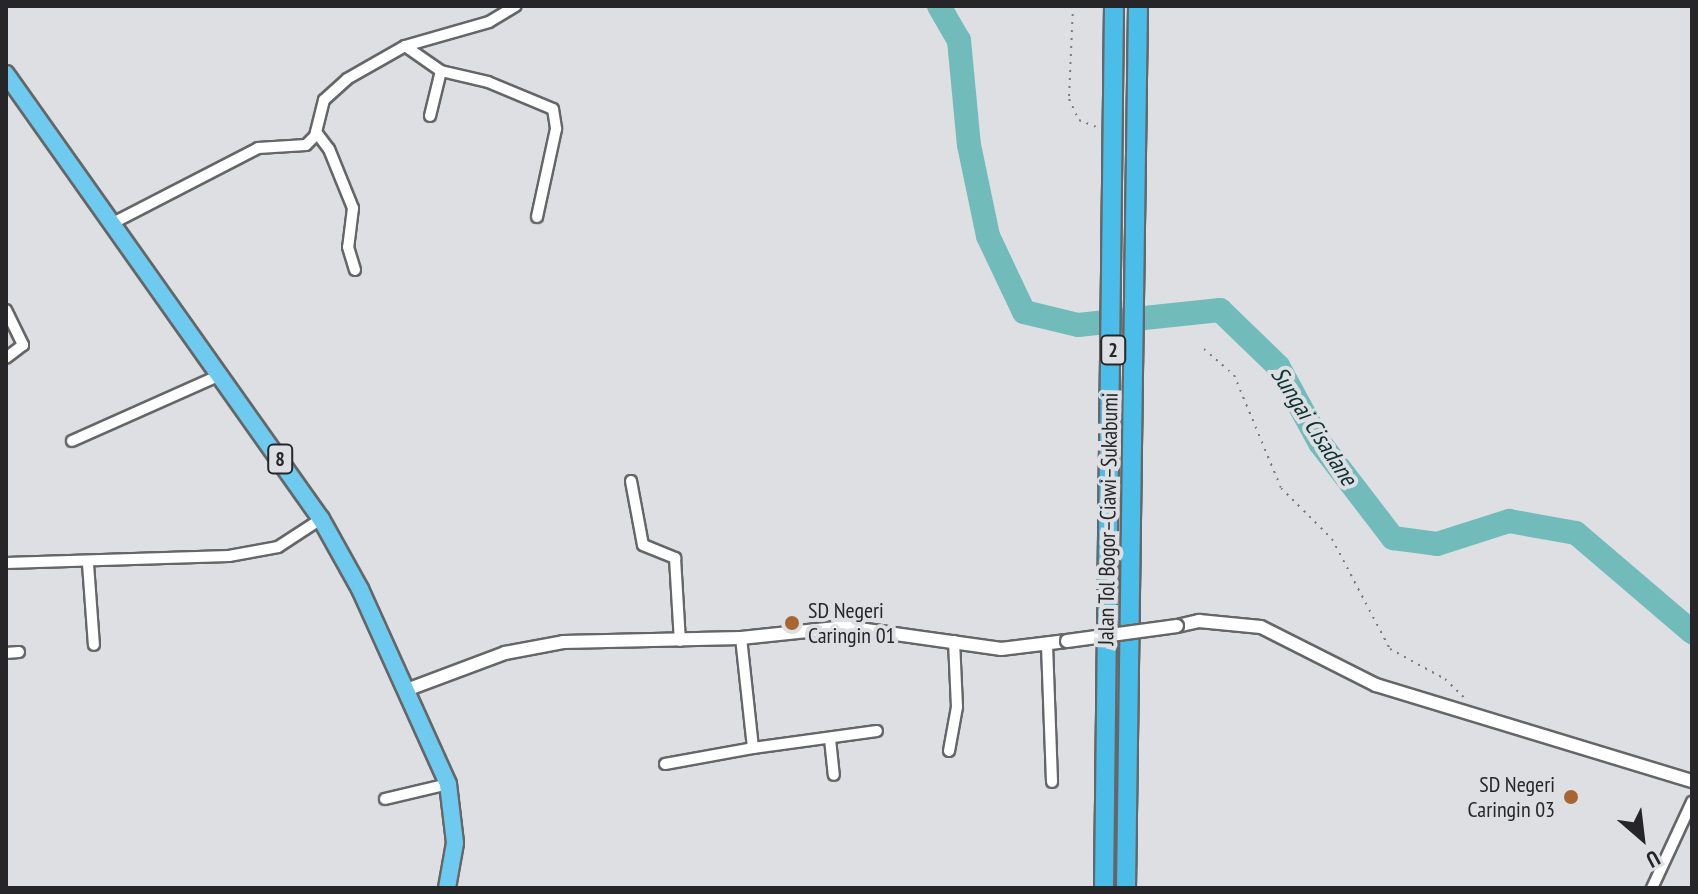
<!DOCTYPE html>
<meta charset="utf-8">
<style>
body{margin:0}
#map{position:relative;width:1698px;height:894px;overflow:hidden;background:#dddfe3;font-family:"PT Sans Narrow",sans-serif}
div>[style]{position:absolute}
.river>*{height:24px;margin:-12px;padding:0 12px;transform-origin:12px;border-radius:12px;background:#71bcbb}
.path>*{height:2px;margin-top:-1px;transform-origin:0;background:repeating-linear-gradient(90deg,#7a7b7e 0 2px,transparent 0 8px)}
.roads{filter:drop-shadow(2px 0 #646668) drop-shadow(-2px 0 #646668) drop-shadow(0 2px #646668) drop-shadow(0 -2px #646668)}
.minor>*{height:10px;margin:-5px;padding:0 5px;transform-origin:5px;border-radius:5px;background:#fff}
.tertiary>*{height:12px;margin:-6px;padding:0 6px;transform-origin:6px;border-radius:6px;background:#fff}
.trunk>*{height:16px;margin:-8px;padding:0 8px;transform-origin:8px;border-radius:8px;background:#6ecaee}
.motorway>*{height:18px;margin:-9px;padding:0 9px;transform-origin:9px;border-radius:9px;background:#4abde9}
.bridges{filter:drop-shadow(2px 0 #646668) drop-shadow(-2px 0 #646668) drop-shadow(0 2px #646668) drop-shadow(0 -2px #646668)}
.tertiary-bridge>*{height:12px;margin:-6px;padding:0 6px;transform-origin:6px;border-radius:6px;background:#fff}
.dots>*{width:22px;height:22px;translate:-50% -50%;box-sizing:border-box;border:4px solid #dddfe3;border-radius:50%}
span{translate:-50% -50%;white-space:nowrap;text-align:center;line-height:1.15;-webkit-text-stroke:8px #dddfe3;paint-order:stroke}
.shield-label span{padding:2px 6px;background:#dddfe3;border:2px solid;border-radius:6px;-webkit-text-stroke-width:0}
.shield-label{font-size:20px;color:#262628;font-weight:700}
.street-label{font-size:22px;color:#262628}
.poi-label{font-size:22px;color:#262628}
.left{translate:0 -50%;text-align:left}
.right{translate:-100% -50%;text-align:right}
.water-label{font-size:24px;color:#0b3131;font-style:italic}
.frame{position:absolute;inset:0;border:8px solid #262628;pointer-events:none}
.north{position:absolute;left:1602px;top:798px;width:80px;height:80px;-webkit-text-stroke:6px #dddfe3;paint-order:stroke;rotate:152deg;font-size:22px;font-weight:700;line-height:32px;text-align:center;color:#262628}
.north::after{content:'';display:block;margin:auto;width:28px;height:36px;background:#262628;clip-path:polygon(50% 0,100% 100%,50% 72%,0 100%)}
</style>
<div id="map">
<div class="river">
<div style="left:939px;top:6px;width:39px;rotate:60deg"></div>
<div style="left:959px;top:40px;width:105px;rotate:84.6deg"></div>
<div style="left:969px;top:145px;width:93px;rotate:78.2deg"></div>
<div style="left:988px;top:236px;width:84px;rotate:64.7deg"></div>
<div style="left:1024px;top:312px;width:56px;rotate:13.5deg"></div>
<div style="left:1078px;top:325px;width:143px;rotate:-6deg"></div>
<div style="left:1220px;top:310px;width:81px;rotate:44deg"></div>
<div style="left:1278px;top:366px;width:88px;rotate:61.4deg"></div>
<div style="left:1320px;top:443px;width:120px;rotate:52.5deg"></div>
<div style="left:1393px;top:538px;width:44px;rotate:7.8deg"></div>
<div style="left:1437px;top:544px;width:76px;rotate:-17.7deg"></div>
<div style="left:1509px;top:521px;width:68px;rotate:10.2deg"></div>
<div style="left:1576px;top:533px;width:153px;rotate:40.5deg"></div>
</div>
<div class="path">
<div style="left:1073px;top:6px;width:93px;rotate:92.5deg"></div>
<div style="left:1069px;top:99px;width:23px;rotate:65deg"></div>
<div style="left:1079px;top:120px;width:18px;rotate:22deg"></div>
<div style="left:1204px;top:349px;width:40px;rotate:41deg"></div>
<div style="left:1234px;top:375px;width:122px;rotate:67.4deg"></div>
<div style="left:1281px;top:488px;width:72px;rotate:45deg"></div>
<div style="left:1332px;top:539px;width:124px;rotate:62.2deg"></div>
<div style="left:1390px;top:649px;width:63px;rotate:28.6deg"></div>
<div style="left:1445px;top:679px;width:28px;rotate:44deg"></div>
</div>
<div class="roads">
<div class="minor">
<div style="left:405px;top:46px;width:44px;rotate:34.8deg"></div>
<div style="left:441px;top:71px;width:48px;rotate:13.2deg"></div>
<div style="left:488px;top:82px;width:70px;rotate:22.6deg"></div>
<div style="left:553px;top:109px;width:20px;rotate:81deg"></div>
<div style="left:556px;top:129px;width:90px;rotate:102.2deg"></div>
<div style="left:430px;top:116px;width:46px;rotate:-76.3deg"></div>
<div style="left:316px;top:132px;width:21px;rotate:53deg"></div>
<div style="left:329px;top:149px;width:64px;rotate:67.9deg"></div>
<div style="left:353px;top:208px;width:39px;rotate:97deg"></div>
<div style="left:348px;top:247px;width:24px;rotate:73deg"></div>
<div style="left:111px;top:224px;width:165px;rotate:-27.3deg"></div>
<div style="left:258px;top:148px;width:48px;rotate:-3.6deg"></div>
<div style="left:306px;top:145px;width:13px;rotate:-45deg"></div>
<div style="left:315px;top:136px;width:37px;rotate:-76deg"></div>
<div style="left:324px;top:100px;width:31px;rotate:-42deg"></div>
<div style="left:347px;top:79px;width:67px;rotate:-29.6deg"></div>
<div style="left:405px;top:46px;width:87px;rotate:-15.9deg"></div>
<div style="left:489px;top:22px;width:31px;rotate:-31deg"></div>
<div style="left:6px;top:310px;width:39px;rotate:64deg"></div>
<div style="left:23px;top:345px;width:21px;rotate:143deg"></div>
<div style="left:72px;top:441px;width:160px;rotate:-24deg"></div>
<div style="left:631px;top:481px;width:65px;rotate:79.4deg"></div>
<div style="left:643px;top:545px;width:35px;rotate:22deg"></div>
<div style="left:675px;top:558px;width:83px;rotate:86.6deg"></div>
<div style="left:6px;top:563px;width:223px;rotate:-1.8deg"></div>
<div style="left:229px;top:556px;width:50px;rotate:-10.4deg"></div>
<div style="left:278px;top:547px;width:51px;rotate:-33.1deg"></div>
<div style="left:88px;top:564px;width:81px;rotate:85.8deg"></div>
<div style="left:1047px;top:645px;width:137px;rotate:87.9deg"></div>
<div style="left:6px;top:653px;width:13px;rotate:-4deg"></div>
<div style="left:830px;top:739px;width:36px;rotate:84deg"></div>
<div style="left:753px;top:748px;width:125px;rotate:-7.8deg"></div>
<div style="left:949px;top:751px;width:45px;rotate:-79.7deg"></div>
<div style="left:957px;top:707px;width:66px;rotate:-92.6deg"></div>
<div style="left:665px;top:764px;width:89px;rotate:-10.3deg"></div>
<div style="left:753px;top:748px;width:111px;rotate:-96.2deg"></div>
<div style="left:385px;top:799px;width:65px;rotate:-13.4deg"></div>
<div style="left:1652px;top:888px;width:95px;rotate:-65.1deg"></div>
</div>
<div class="tertiary">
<div style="left:1177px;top:626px;width:23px;rotate:-13deg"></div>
<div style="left:1199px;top:621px;width:62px;rotate:5.5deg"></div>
<div style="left:1261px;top:627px;width:129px;rotate:26.8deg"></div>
<div style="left:1376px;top:685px;width:330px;rotate:16.9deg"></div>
<div style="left:409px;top:689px;width:103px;rotate:-20.6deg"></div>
<div style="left:505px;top:653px;width:59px;rotate:-10.7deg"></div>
<div style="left:563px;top:642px;width:178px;rotate:-1.3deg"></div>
<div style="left:741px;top:638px;width:105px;rotate:-6deg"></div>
<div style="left:845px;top:627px;width:158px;rotate:8deg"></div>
<div style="left:1001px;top:649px;width:66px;rotate:-6.9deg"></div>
</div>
<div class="trunk">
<div style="left:6px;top:74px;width:545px;rotate:54.71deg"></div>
<div style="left:321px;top:519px;width:80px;rotate:60.9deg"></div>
<div style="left:360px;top:589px;width:214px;rotate:65.7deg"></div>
<div style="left:448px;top:784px;width:59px;rotate:83.2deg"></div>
<div style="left:455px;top:843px;width:46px;rotate:100.1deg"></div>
</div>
<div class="motorway">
<div style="left:1104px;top:888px;width:882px;rotate:-89.35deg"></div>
<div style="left:1126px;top:888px;width:882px;rotate:-89.22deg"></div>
</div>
</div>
<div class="bridges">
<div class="tertiary-bridge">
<div style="left:1067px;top:641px;width:111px;rotate:-7.8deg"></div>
</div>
</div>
<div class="dots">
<div style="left:792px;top:623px;background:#a76631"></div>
<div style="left:1571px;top:797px;background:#a76631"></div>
</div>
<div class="shield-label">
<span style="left:1113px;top:350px">2</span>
<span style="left:280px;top:459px">8</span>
</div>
<div class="street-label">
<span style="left:1108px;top:519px;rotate:-89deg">Jalan Tol Bogor–Ciawi–Sukabumi</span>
</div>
<div class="poi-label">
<span class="left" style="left:808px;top:623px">SD Negeri<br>Caringin 01</span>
<span class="right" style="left:1555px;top:797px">SD Negeri<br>Caringin 03</span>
</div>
<div class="water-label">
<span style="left:1314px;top:426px;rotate:57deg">Sungai Cisadane</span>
</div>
<div class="frame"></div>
<div class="north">U</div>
</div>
